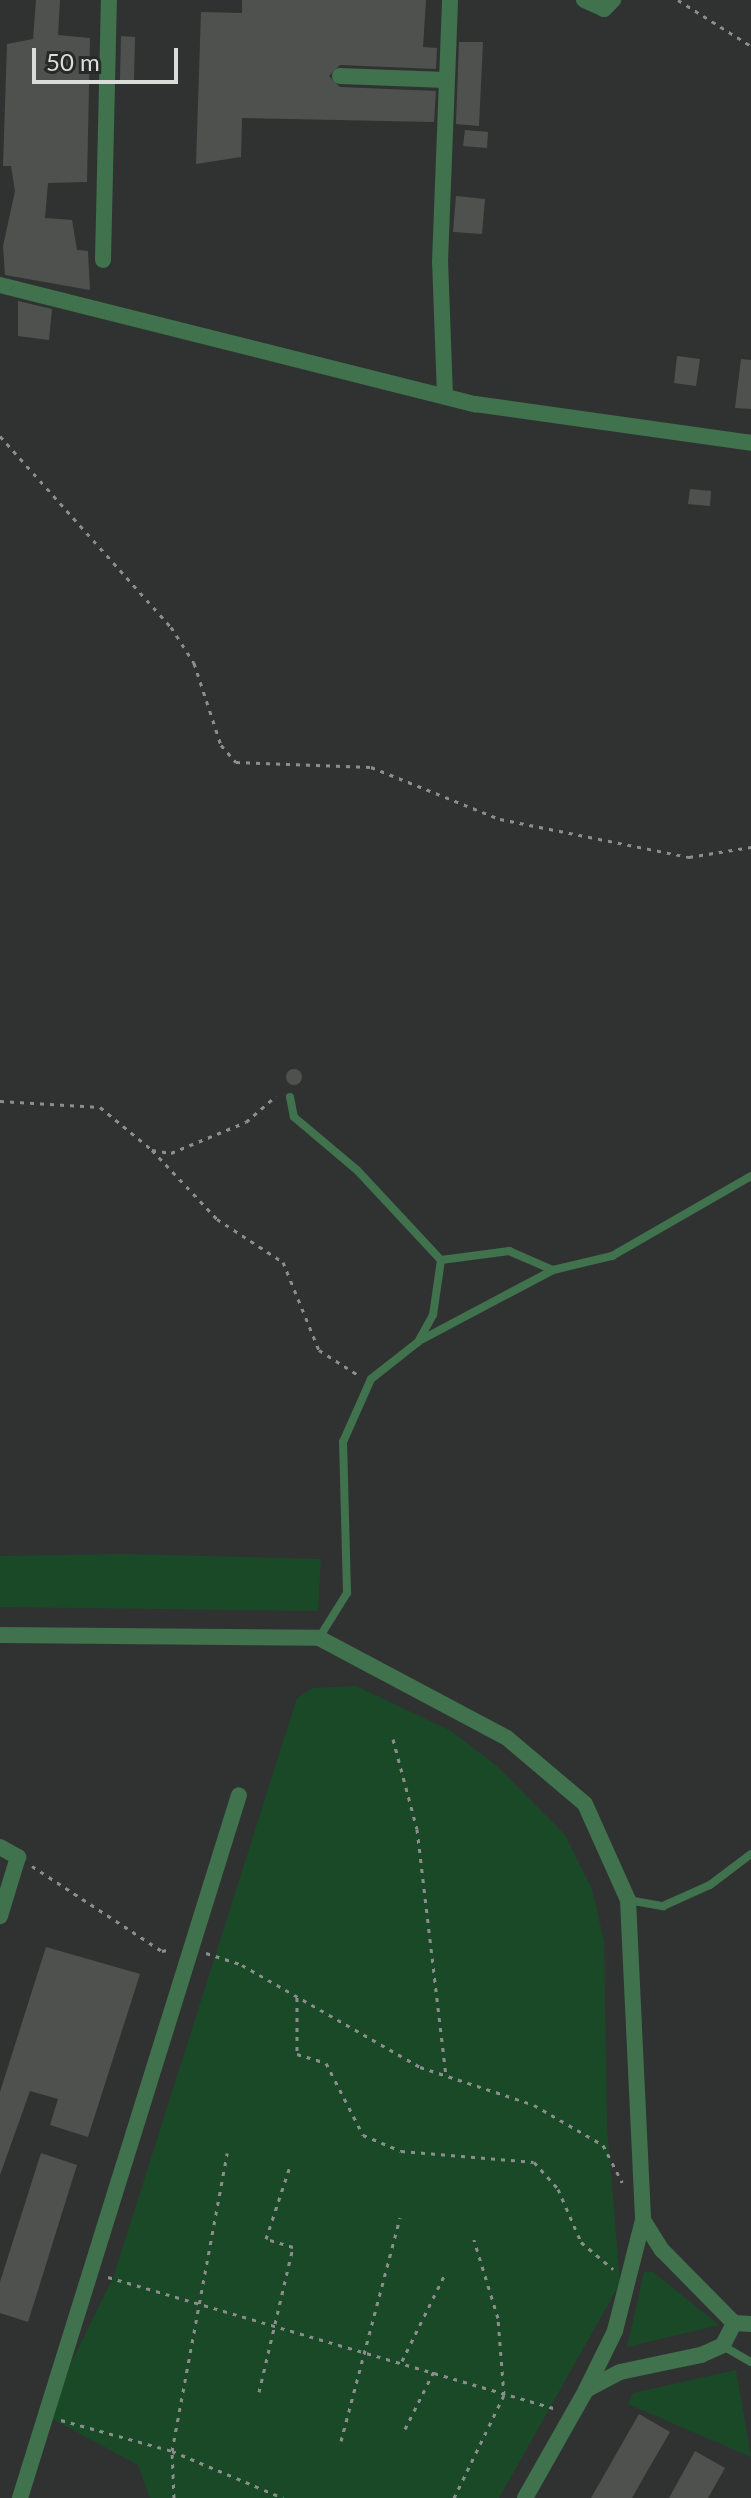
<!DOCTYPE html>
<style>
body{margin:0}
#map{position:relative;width:751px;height:2498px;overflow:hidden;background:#303231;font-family:Lato,sans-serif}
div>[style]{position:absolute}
.green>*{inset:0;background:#1a4928}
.building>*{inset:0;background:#4f514f}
.round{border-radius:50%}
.path>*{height:3px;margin-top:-1.5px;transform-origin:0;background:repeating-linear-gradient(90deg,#8c8e8d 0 4px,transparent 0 10px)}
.service>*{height:8px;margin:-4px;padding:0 4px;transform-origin:4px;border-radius:4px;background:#3f724d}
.minor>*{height:16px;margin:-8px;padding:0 8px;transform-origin:8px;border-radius:8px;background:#3f724d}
span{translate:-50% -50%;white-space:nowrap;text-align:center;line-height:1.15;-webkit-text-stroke:6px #262927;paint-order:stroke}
.scale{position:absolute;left:32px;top:48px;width:146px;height:36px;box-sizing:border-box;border:4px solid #dadcda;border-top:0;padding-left:10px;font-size:24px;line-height:28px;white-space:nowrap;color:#dadcda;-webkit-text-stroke:6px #262927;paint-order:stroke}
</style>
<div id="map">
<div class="green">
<div style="clip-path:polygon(124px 1554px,321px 1559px,318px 1611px,0 1607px,0 1556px)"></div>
<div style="clip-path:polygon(356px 1686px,451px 1731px,497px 1766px,565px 1835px,592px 1889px,604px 1941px,607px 2127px,620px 2283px,499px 2498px,150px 2498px,138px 2465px,45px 2415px,113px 2278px,297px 1698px,313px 1688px)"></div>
<div style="clip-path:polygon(644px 2272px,653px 2272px,719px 2325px,627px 2347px)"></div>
<div style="clip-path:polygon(736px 2370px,751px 2457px,628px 2404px,633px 2393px)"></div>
</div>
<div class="building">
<div style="clip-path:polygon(36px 0,60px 0,58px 35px,90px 38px,87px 182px,48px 183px,45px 218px,72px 220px,77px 250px,88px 251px,90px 290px,5px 275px,3px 246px,15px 191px,11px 166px,3px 166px,7px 44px,33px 39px)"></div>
<div style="clip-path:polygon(242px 0,426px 0,423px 47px,437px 48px,436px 69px,340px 65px,329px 76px,340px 87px,436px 91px,434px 122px,242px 118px,241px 157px,196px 164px,201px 12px,242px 13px)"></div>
<div style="clip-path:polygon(121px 36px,135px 37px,134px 80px,120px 80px)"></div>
<div style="clip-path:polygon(459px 42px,483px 42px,479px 126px,456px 124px)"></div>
<div style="clip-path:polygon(465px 130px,488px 132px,487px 148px,463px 146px)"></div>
<div style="clip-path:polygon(456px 196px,485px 199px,482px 234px,453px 232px)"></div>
<div style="clip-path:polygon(18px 301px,52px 309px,49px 340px,18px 336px)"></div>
<div style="clip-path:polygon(677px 356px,700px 359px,696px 386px,674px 383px)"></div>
<div style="clip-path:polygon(741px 359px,751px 360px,751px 409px,735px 408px)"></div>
<div style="clip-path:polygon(690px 489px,711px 491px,710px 506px,688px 504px)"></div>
<div class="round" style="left:286px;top:1069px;width:16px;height:16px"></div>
<div style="clip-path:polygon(46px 1947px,140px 1974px,88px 2137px,50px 2125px,58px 2099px,30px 2091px,0 2175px,0 2092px)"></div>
<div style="clip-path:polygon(41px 2153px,77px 2165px,28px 2322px,0 2313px,0 2282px)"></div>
<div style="clip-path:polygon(639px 2414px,670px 2432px,649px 2468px,632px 2498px,591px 2498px)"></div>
<div style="clip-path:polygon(695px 2451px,725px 2468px,708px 2498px,669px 2498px)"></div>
</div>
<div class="path">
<div style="left:678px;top:0;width:86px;rotate:32.2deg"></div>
<div style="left:0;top:436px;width:256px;rotate:48.2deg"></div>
<div style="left:171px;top:627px;width:43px;rotate:57.4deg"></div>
<div style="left:194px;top:663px;width:86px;rotate:71.8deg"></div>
<div style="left:221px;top:745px;width:23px;rotate:49deg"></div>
<div style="left:236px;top:762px;width:135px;rotate:2.1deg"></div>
<div style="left:371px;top:767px;width:139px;rotate:22deg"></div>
<div style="left:500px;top:819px;width:193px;rotate:11.4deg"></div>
<div style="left:689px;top:857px;width:63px;rotate:-9.2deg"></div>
<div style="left:0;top:1101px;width:100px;rotate:3.4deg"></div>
<div style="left:100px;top:1107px;width:67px;rotate:39.6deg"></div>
<div style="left:152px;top:1150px;width:19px;rotate:9deg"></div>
<div style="left:171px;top:1153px;width:81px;rotate:-22.5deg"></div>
<div style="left:246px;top:1122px;width:40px;rotate:-41deg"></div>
<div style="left:152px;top:1150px;width:95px;rotate:46.7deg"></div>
<div style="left:217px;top:1219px;width:79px;rotate:33.1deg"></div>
<div style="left:283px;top:1262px;width:95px;rotate:67.8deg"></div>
<div style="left:319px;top:1350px;width:46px;rotate:32.7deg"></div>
<div style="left:393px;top:1739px;width:93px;rotate:75.1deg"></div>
<div style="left:417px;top:1829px;width:250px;rotate:83.3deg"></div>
<div style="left:32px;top:1866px;width:155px;rotate:33.2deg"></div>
<div style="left:162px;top:1951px;width:10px;rotate:-11deg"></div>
<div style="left:206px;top:1953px;width:38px;rotate:18deg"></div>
<div style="left:242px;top:1965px;width:205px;rotate:29.8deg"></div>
<div style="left:420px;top:2067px;width:120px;rotate:18.4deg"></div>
<div style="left:534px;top:2105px;width:80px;rotate:30.1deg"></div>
<div style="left:603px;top:2145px;width:42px;rotate:62.8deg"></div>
<div style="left:297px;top:1997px;width:57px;rotate:90deg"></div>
<div style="left:297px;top:2054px;width:30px;rotate:17deg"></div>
<div style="left:326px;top:2063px;width:81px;rotate:62.8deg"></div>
<div style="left:363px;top:2135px;width:41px;rotate:22.8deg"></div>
<div style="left:401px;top:2151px;width:133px;rotate:4.7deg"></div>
<div style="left:534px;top:2162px;width:36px;rotate:48deg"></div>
<div style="left:558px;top:2189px;width:58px;rotate:66.5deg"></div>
<div style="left:581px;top:2242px;width:42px;rotate:40.2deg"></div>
<div style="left:108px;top:2277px;width:465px;rotate:16.4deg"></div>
<div style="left:402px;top:2361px;width:99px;rotate:-63.7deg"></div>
<div style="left:259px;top:2392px;width:149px;rotate:-76.8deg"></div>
<div style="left:293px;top:2247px;width:28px;rotate:-163deg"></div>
<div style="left:266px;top:2239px;width:74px;rotate:-71.8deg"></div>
<div style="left:61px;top:2420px;width:115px;rotate:15.6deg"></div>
<div style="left:172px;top:2451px;width:121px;rotate:22.9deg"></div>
<div style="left:405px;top:2429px;width:65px;rotate:-63.4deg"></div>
<div style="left:341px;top:2441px;width:231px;rotate:-75.2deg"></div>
<div style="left:174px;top:2498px;width:47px;rotate:-92.4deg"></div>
<div style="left:172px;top:2451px;width:303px;rotate:-79.5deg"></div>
<div style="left:454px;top:2498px;width:114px;rotate:-64.1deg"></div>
<div style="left:504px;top:2395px;width:77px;rotate:-94.5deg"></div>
<div style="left:498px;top:2318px;width:82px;rotate:-107.1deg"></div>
</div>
<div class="service">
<div style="left:290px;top:1097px;width:20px;rotate:79deg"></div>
<div style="left:294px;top:1117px;width:82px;rotate:40.1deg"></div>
<div style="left:357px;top:1170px;width:123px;rotate:47deg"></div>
<div style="left:441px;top:1260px;width:69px;rotate:-7.5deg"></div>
<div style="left:509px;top:1251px;width:48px;rotate:23.4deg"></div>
<div style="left:553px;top:1270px;width:61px;rotate:-13.3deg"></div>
<div style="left:612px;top:1256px;width:160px;rotate:-29.9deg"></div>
<div style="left:419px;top:1341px;width:152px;rotate:-27.9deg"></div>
<div style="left:319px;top:1638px;width:53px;rotate:-58.1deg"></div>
<div style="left:347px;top:1593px;width:151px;rotate:-91.5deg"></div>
<div style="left:343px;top:1442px;width:69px;rotate:-66deg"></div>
<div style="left:371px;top:1379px;width:60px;rotate:-38.2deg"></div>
<div style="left:418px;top:1342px;width:31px;rotate:-61deg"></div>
<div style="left:433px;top:1315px;width:56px;rotate:-81.7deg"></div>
<div style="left:628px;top:1900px;width:36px;rotate:10deg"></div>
<div style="left:663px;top:1906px;width:51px;rotate:-24.1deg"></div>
<div style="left:710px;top:1885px;width:51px;rotate:-37.1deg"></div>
<div style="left:723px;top:2346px;width:32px;rotate:30deg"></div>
</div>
<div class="minor">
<div style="left:584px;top:0;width:22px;rotate:24deg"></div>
<div style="left:604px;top:9px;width:13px;rotate:-45deg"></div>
<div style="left:340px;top:76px;width:106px;rotate:2.2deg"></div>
<div style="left:103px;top:260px;width:260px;rotate:-88.7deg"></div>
<div style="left:0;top:285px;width:490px;rotate:14.1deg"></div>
<div style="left:475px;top:404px;width:279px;rotate:8deg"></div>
<div style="left:445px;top:396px;width:134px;rotate:-92.1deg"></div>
<div style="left:440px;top:262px;width:262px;rotate:-87.8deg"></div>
<div style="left:0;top:1635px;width:319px;rotate:0.5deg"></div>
<div style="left:319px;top:1638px;width:213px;rotate:28deg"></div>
<div style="left:507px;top:1738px;width:102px;rotate:40.2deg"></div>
<div style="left:585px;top:1804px;width:105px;rotate:65.9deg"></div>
<div style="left:628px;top:1900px;width:320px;rotate:87.3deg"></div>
<div style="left:643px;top:2220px;width:114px;rotate:104.2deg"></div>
<div style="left:615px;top:2331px;width:66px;rotate:116.2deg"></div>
<div style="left:0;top:1847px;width:21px;rotate:29deg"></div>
<div style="left:18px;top:1857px;width:62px;rotate:107deg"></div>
<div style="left:643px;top:2220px;width:36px;rotate:58deg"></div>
<div style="left:662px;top:2250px;width:103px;rotate:45.4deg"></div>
<div style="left:20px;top:2498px;width:736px;rotate:-72.7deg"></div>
<div style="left:525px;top:2498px;width:124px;rotate:-60.5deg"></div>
<div style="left:586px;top:2390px;width:38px;rotate:-28deg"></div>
<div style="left:620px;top:2372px;width:83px;rotate:-11.9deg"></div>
<div style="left:701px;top:2355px;width:24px;rotate:-24deg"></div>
<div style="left:723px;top:2345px;width:25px;rotate:-63deg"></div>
<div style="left:734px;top:2323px;width:17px;rotate:3deg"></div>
</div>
<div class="scale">50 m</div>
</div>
